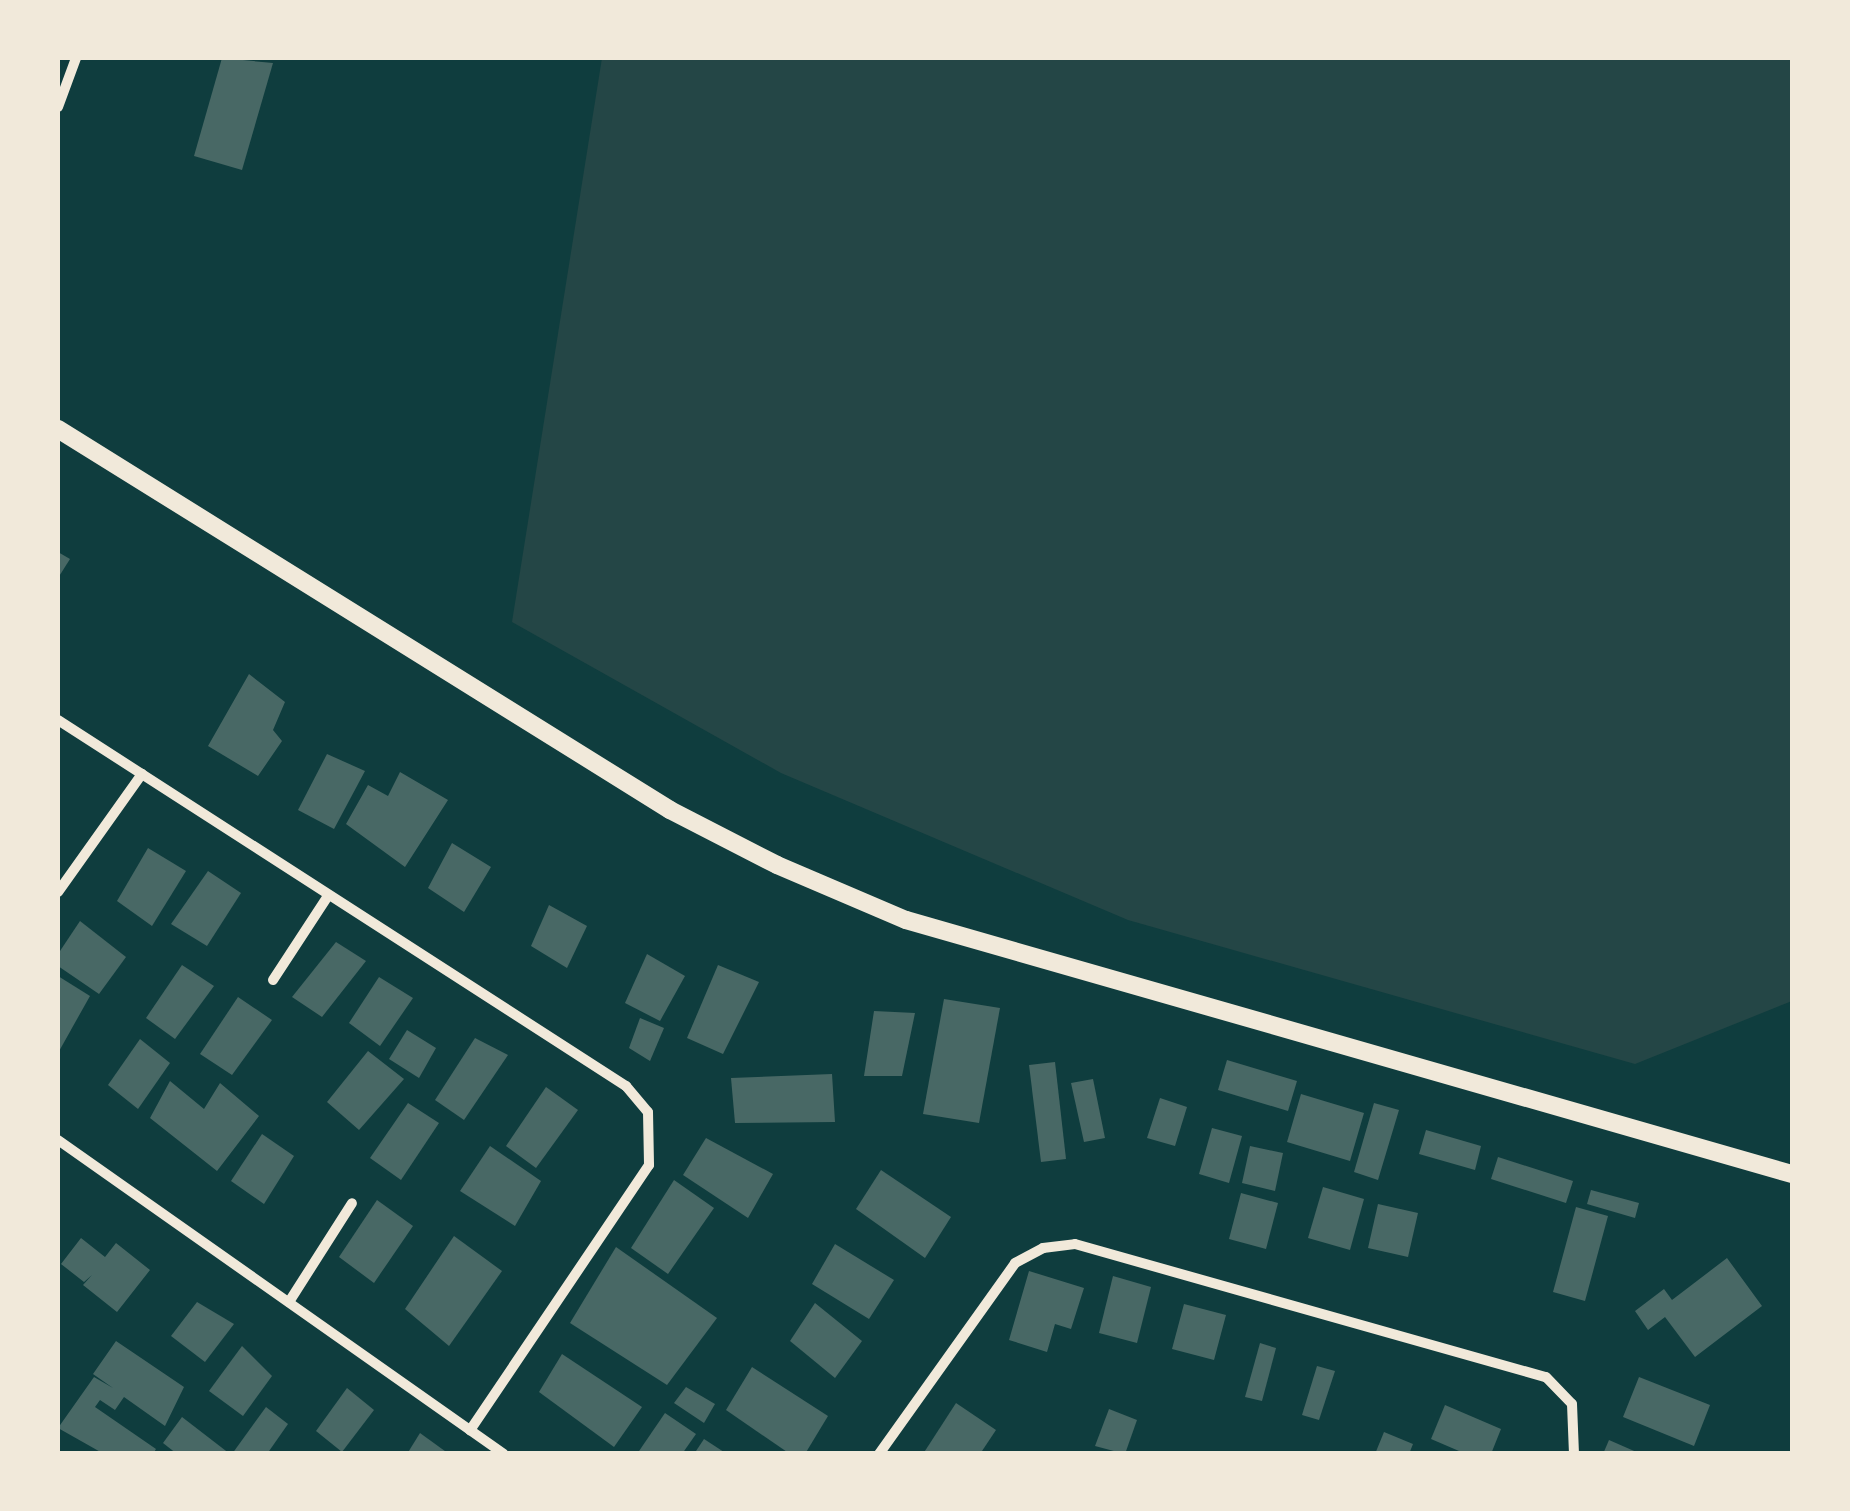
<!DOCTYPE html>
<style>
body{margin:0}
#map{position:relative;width:1850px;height:1511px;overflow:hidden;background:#0f3d3e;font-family:"Work Sans",sans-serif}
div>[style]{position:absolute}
.green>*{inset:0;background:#244646}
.building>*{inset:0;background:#486865}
.minor>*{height:10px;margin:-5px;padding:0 5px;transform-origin:5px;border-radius:5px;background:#f1e9da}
.tertiary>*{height:18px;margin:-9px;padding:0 9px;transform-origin:9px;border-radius:9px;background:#f1e9da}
span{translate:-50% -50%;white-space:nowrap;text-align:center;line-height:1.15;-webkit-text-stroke:9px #f1e9da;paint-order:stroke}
.frame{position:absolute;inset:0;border:60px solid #f1e9da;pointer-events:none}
</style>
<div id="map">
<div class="green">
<div style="clip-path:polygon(602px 58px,1792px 58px,1792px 1001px,1635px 1064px,1128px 920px,781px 773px,512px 622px)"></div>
</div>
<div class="building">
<div style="clip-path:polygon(222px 58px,273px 63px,242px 170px,194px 156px)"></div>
<div style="clip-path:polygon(58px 552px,70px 559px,58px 578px)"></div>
<div style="clip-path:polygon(249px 674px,285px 702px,273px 730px,282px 741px,258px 776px,208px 746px)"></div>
<div style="clip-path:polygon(327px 754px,365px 771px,334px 829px,298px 810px)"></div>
<div style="clip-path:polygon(400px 772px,448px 800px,405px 867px,346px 824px,368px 785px,388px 796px)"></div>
<div style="clip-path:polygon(452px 843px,491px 867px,464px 912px,428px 888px)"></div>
<div style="clip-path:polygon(148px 848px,186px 871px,152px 926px,117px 901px)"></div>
<div style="clip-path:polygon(208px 871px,241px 893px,207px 946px,171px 924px)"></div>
<div style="clip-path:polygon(549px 905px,587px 926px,567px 968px,531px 946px)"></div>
<div style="clip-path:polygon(80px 921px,126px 957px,99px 994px,58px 966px,58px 954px)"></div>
<div style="clip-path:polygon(336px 942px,366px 961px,322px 1017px,292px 997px)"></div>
<div style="clip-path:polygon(647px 954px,685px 976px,660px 1021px,625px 1003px)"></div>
<div style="clip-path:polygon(182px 965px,214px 986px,175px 1039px,146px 1018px)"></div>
<div style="clip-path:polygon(718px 965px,759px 982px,723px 1054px,687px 1038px)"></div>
<div style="clip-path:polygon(58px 976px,90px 996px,58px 1053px)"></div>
<div style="clip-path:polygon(379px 977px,413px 998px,380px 1046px,349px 1023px)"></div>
<div style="clip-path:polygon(238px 997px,272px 1020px,232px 1075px,200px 1054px)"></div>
<div style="clip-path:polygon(944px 999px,1000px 1008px,979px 1123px,923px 1114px)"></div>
<div style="clip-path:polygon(874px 1011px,915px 1013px,902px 1076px,864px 1076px)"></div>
<div style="clip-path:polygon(640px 1018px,664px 1028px,650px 1061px,629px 1048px)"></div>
<div style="clip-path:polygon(407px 1030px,436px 1048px,419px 1078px,389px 1059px)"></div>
<div style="clip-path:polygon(475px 1038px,508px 1055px,464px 1120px,435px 1100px)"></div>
<div style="clip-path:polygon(140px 1039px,170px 1063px,138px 1109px,108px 1085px)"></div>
<div style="clip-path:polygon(368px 1051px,404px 1079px,359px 1130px,327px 1102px)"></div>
<div style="clip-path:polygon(1227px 1060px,1297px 1081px,1288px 1111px,1218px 1090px)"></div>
<div style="clip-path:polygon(1055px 1062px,1066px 1159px,1041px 1162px,1029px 1065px)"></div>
<div style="clip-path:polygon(832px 1074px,835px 1122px,735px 1123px,731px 1078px)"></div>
<div style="clip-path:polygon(1093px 1079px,1105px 1138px,1084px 1142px,1071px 1083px)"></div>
<div style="clip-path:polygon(170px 1081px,204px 1109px,220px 1083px,259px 1116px,217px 1171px,150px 1118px)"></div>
<div style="clip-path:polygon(546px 1087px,578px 1110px,536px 1168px,506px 1146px)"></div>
<div style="clip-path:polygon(1301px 1094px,1364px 1113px,1350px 1161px,1287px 1142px)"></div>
<div style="clip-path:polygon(1160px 1098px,1187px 1107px,1175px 1146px,1147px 1138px)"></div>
<div style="clip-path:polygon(408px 1103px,439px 1123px,401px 1180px,370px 1158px)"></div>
<div style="clip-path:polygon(1374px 1103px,1399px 1110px,1378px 1180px,1354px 1172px)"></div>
<div style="clip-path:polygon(1212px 1128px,1242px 1136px,1229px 1183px,1199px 1174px)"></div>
<div style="clip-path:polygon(1426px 1130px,1481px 1146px,1475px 1170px,1419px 1154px)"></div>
<div style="clip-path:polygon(262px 1134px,294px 1156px,264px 1204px,231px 1181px)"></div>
<div style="clip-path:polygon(706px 1138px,773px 1174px,748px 1218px,683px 1175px)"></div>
<div style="clip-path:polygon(490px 1146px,541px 1181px,515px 1226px,460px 1191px)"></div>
<div style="clip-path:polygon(1250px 1146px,1283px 1153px,1275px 1191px,1242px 1183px)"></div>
<div style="clip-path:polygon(1498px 1157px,1573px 1181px,1566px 1203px,1491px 1179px)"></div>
<div style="clip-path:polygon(881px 1170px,951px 1217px,925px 1258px,856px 1209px)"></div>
<div style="clip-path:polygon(674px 1180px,714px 1208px,668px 1274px,631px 1248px)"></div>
<div style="clip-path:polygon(1323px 1187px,1364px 1199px,1350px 1250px,1308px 1238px)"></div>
<div style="clip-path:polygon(1591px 1190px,1639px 1203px,1635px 1218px,1587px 1204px)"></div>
<div style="clip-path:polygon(1241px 1193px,1278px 1203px,1266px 1249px,1229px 1239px)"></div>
<div style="clip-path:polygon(377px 1200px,413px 1226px,374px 1283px,339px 1257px)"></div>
<div style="clip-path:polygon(1378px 1204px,1418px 1213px,1408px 1257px,1368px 1248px)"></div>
<div style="clip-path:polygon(1576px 1207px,1608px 1216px,1585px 1301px,1553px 1292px)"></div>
<div style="clip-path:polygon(454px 1236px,502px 1271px,449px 1346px,405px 1309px)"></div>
<div style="clip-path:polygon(81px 1238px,105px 1257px,116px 1243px,150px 1270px,117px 1312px,83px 1285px,92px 1275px,84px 1282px,61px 1264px)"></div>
<div style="clip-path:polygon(835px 1244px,894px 1280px,869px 1319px,812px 1284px)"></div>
<div style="clip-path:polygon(616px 1247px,717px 1318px,667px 1385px,570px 1323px)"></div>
<div style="clip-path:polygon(1727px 1258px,1762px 1306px,1695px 1357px,1665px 1317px,1648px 1330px,1635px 1311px,1664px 1289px,1672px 1300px)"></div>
<div style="clip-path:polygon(1029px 1271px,1084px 1288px,1071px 1329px,1055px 1324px,1047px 1352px,1009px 1340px)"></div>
<div style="clip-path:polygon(1113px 1276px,1151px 1287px,1137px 1343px,1099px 1333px)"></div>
<div style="clip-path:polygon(197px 1302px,234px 1324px,205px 1362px,171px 1336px)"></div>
<div style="clip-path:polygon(815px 1303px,862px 1341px,835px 1378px,790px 1341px)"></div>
<div style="clip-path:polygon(1184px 1304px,1226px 1315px,1214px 1360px,1172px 1349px)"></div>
<div style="clip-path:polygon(116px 1341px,184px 1387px,165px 1426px,124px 1397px,115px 1410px,100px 1400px,95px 1407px,156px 1449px,153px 1454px,104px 1454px,58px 1428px,94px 1377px,113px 1388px,93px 1374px)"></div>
<div style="clip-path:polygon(1260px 1343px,1276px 1348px,1262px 1401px,1245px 1397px)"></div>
<div style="clip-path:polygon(242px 1346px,272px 1376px,243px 1416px,209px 1391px)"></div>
<div style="clip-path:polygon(562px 1354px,642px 1407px,614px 1447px,539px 1392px)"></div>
<div style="clip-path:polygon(1317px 1366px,1335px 1371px,1319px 1420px,1302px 1415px)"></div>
<div style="clip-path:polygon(752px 1367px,828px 1416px,805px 1454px,790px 1454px,726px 1410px)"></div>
<div style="clip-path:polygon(1639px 1377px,1710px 1405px,1694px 1446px,1623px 1417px)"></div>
<div style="clip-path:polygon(686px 1387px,715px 1404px,704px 1423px,674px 1403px)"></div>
<div style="clip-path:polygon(347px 1388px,374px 1410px,342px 1452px,316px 1431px)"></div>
<div style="clip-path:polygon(956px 1403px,996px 1430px,980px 1454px,923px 1454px)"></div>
<div style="clip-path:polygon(1445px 1405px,1501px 1429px,1491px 1454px,1466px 1454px,1431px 1439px)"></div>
<div style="clip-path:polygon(266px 1407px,288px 1424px,267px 1454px,232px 1454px)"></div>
<div style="clip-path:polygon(1109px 1409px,1137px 1420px,1125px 1454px,1095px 1446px)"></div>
<div style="clip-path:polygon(665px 1413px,696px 1434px,682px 1454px,637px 1454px)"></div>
<div style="clip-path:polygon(182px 1417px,230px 1454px,177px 1454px,163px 1443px)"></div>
<div style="clip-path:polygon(1384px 1432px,1413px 1444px,1409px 1454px,1375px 1454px)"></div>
<div style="clip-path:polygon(420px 1433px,449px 1454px,407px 1454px)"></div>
<div style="clip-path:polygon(704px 1439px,727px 1454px,694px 1454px)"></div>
<div style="clip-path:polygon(1609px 1440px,1641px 1454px,1603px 1454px)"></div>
</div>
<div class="minor">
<div style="left:58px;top:107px;width:52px;rotate:-69.8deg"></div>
<div style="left:58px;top:720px;width:676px;rotate:32.8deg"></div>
<div style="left:626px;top:1086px;width:34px;rotate:50deg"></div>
<div style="left:648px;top:1112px;width:53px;rotate:88.9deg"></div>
<div style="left:649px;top:1165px;width:320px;rotate:124deg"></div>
<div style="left:58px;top:892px;width:145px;rotate:-54.6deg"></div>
<div style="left:273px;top:980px;width:100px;rotate:-56.8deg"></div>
<div style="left:58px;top:1140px;width:545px;rotate:35.15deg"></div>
<div style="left:289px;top:1302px;width:117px;rotate:-57.5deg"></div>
<div style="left:879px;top:1454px;width:234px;rotate:-54.5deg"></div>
<div style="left:1015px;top:1263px;width:32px;rotate:-28deg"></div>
<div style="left:1043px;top:1248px;width:32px;rotate:-7deg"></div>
<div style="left:1075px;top:1244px;width:489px;rotate:15.8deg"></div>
<div style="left:1546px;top:1377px;width:37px;rotate:46deg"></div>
<div style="left:1572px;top:1404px;width:50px;rotate:87.7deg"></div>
</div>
<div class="tertiary">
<div style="left:58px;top:429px;width:721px;rotate:31.9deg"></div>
<div style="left:670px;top:810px;width:120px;rotate:27.2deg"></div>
<div style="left:777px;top:865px;width:140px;rotate:23.1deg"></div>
<div style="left:906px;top:920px;width:922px;rotate:16deg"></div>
</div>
<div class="frame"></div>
</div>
